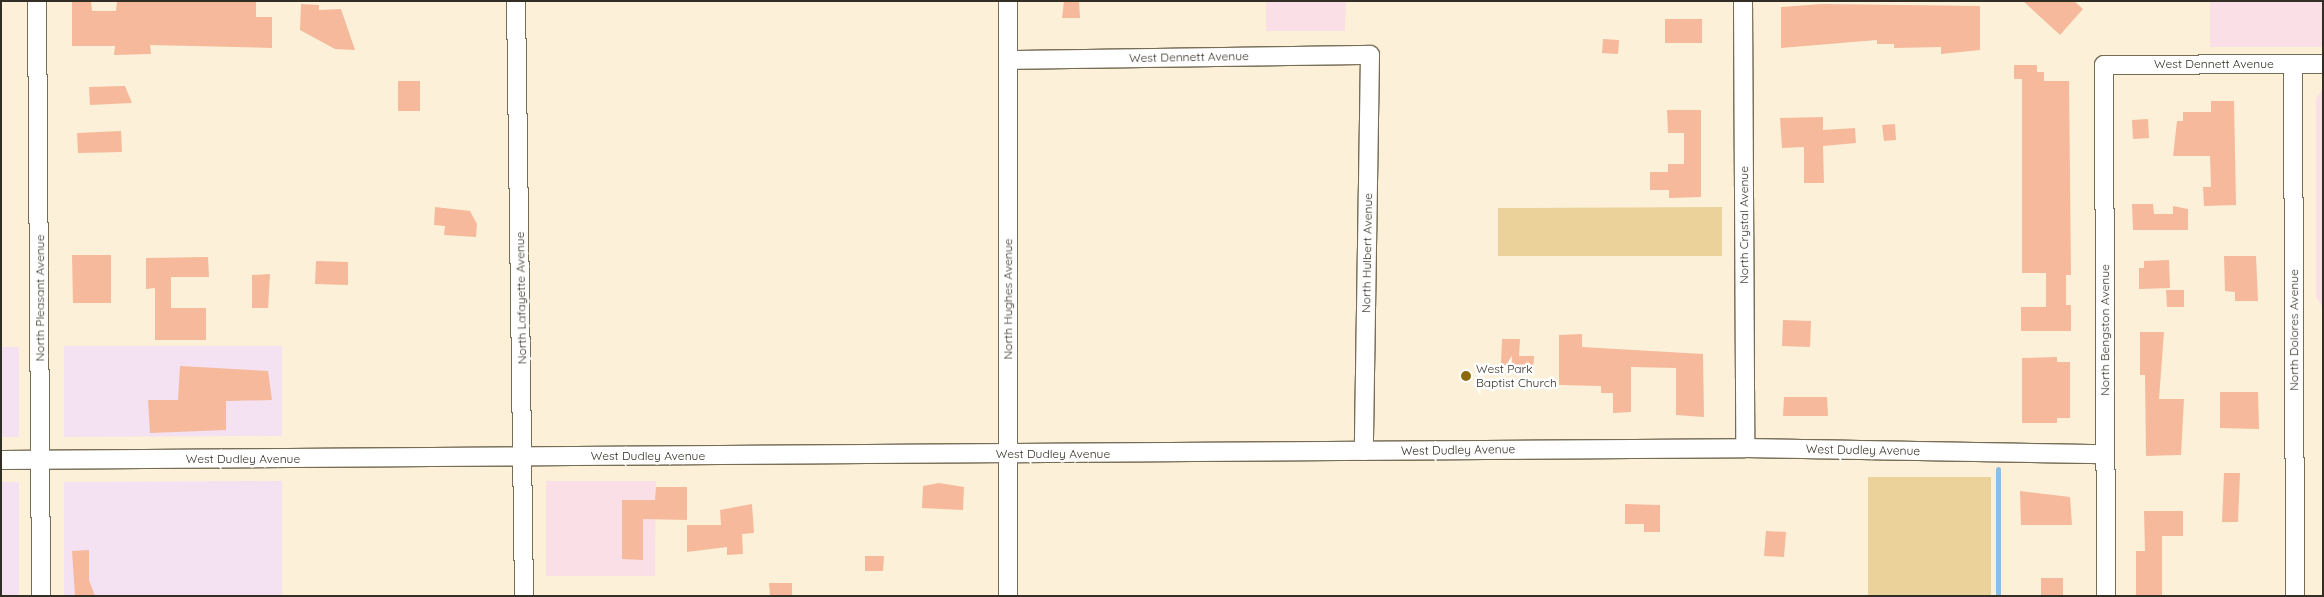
<!DOCTYPE html>
<style>
body{margin:0}
#map{position:relative;width:2324px;height:597px;overflow:hidden;background:#fcf1d8;font-family:Quicksand,sans-serif}
div>[style]{position:absolute}
.commercial>*{inset:0;background:#fae0e6}
.industrial>*{inset:0;background:#f4e1f2}
.green>*{inset:0;background:#ead29a}
.stream>*{height:5px;margin:-2.5px;padding:0 2.5px;transform-origin:2.5px;border-radius:2.5px;background:#89bfe8}
.building>*{inset:0;background:#f6b99b}
.roads{filter:drop-shadow(1px 0 #776d57) drop-shadow(-1px 0 #776d57) drop-shadow(0 1px #776d57) drop-shadow(0 -1px #776d57)}
.minor>*{height:18px;margin:-9px;padding:0 9px;transform-origin:9px;border-radius:9px;background:#fff}
.dots>*{width:14px;height:14px;translate:-50% -50%;box-sizing:border-box;border:2px solid #fff;border-radius:50%}
span{translate:-50% -50%;white-space:nowrap;text-align:center;line-height:1.15;-webkit-text-stroke:5px #fff;paint-order:stroke}
.street-label{font-size:12px;color:#332e25}
.poi-label{font-size:12px;color:#332e25}
.left{translate:0 -50%;text-align:left}
.frame{position:absolute;inset:0;border:2px solid #332e25;pointer-events:none}
</style>
<div id="map">
<div class="commercial">
<div style="clip-path:polygon(1266px 1px,1346px 1px,1345px 31px,1266px 31px)"></div>
<div style="clip-path:polygon(2210px 1px,2323px 1px,2323px 47px,2210px 47px)"></div>
<div style="clip-path:polygon(2323px 87px,2323px 308px,2316px 297px,2316px 99px)"></div>
<div style="clip-path:polygon(546px 481px,656px 481px,655px 576px,546px 576px)"></div>
</div>
<div class="industrial">
<div style="clip-path:polygon(64px 346px,282px 346px,282px 436px,64px 437px)"></div>
<div style="clip-path:polygon(1px 347px,19px 347px,19px 437px,1px 437px)"></div>
<div style="clip-path:polygon(282px 481px,282px 596px,64px 596px,64px 482px)"></div>
<div style="clip-path:polygon(1px 482px,19px 482px,19px 596px,1px 596px)"></div>
</div>
<div class="green">
<div style="clip-path:polygon(1722px 207px,1722px 256px,1498px 256px,1498px 208px)"></div>
<div style="clip-path:polygon(1868px 477px,1991px 477px,1991px 596px,1868px 596px)"></div>
</div>
<div class="stream">
<div style="left:1998px;top:469px;width:127px;rotate:90deg"></div>
</div>
<div class="building">
<div style="clip-path:polygon(72px 1px,91px 1px,92px 11px,116px 11px,117px 1px,256px 1px,256px 17px,272px 17px,272px 48px,150px 45px,151px 54px,114px 55px,115px 46px,72px 46px)"></div>
<div style="clip-path:polygon(1064px 1px,1079px 1px,1080px 18px,1062px 18px)"></div>
<div style="clip-path:polygon(2023px 1px,2074px 1px,2083px 9px,2060px 35px)"></div>
<div style="clip-path:polygon(301px 4px,319px 5px,319px 10px,341px 9px,355px 50px,335px 49px,300px 30px)"></div>
<div style="clip-path:polygon(1822px 4px,1980px 6px,1980px 50px,1941px 54px,1941px 47px,1894px 48px,1894px 44px,1877px 44px,1877px 40px,1781px 48px,1781px 7px)"></div>
<div style="clip-path:polygon(1665px 19px,1702px 19px,1702px 43px,1665px 43px)"></div>
<div style="clip-path:polygon(1603px 39px,1619px 40px,1618px 54px,1602px 53px)"></div>
<div style="clip-path:polygon(2014px 65px,2037px 65px,2037px 72px,2044px 72px,2044px 81px,2069px 81px,2071px 275px,2066px 275px,2066px 305px,2071px 305px,2071px 331px,2021px 331px,2021px 307px,2046px 307px,2046px 273px,2022px 273px,2022px 79px,2014px 79px)"></div>
<div style="clip-path:polygon(398px 81px,420px 81px,420px 111px,398px 111px)"></div>
<div style="clip-path:polygon(125px 86px,132px 103px,90px 105px,89px 87px)"></div>
<div style="clip-path:polygon(2211px 101px,2234px 101px,2236px 205px,2204px 206px,2203px 187px,2211px 187px,2210px 156px,2173px 156px,2177px 121px,2183px 121px,2183px 112px,2211px 112px)"></div>
<div style="clip-path:polygon(1667px 110px,1701px 110px,1701px 197px,1669px 198px,1669px 190px,1650px 190px,1650px 172px,1668px 172px,1668px 164px,1684px 164px,1684px 133px,1668px 133px)"></div>
<div style="clip-path:polygon(1823px 117px,1823px 130px,1855px 128px,1856px 143px,1823px 146px,1824px 183px,1804px 183px,1804px 147px,1782px 148px,1780px 118px)"></div>
<div style="clip-path:polygon(2148px 119px,2149px 138px,2133px 139px,2132px 120px)"></div>
<div style="clip-path:polygon(1895px 124px,1896px 140px,1884px 141px,1882px 125px)"></div>
<div style="clip-path:polygon(121px 131px,122px 152px,78px 153px,77px 133px)"></div>
<div style="clip-path:polygon(2132px 204px,2153px 204px,2154px 214px,2173px 214px,2173px 206px,2188px 209px,2188px 230px,2133px 230px)"></div>
<div style="clip-path:polygon(435px 207px,470px 211px,477px 224px,476px 237px,444px 235px,445px 226px,434px 225px)"></div>
<div style="clip-path:polygon(72px 255px,111px 255px,111px 303px,73px 303px)"></div>
<div style="clip-path:polygon(2224px 256px,2256px 256px,2258px 301px,2235px 301px,2235px 292px,2225px 291px)"></div>
<div style="clip-path:polygon(208px 257px,209px 277px,171px 277px,171px 308px,206px 308px,206px 340px,155px 340px,155px 288px,146px 289px,146px 258px)"></div>
<div style="clip-path:polygon(2169px 260px,2170px 288px,2139px 289px,2139px 268px,2144px 268px,2144px 261px)"></div>
<div style="clip-path:polygon(316px 261px,348px 262px,348px 285px,315px 284px)"></div>
<div style="clip-path:polygon(270px 274px,268px 308px,252px 308px,252px 275px)"></div>
<div style="clip-path:polygon(2166px 290px,2184px 290px,2184px 307px,2167px 307px)"></div>
<div style="clip-path:polygon(1783px 320px,1811px 321px,1810px 347px,1782px 346px)"></div>
<div style="clip-path:polygon(2140px 332px,2164px 332px,2159px 399px,2184px 399px,2181px 455px,2146px 456px,2145px 375px,2140px 375px)"></div>
<div style="clip-path:polygon(1582px 334px,1582px 347px,1703px 354px,1704px 417px,1676px 415px,1676px 368px,1631px 367px,1631px 412px,1613px 413px,1613px 393px,1601px 393px,1601px 386px,1559px 385px,1559px 335px)"></div>
<div style="clip-path:polygon(1502px 339px,1520px 339px,1519px 356px,1534px 356px,1533px 371px,1501px 364px)"></div>
<div style="clip-path:polygon(2057px 357px,2057px 362px,2070px 362px,2070px 418px,2057px 418px,2057px 423px,2022px 423px,2022px 358px)"></div>
<div style="clip-path:polygon(180px 366px,268px 371px,272px 400px,226px 401px,226px 430px,150px 433px,148px 400px,178px 400px)"></div>
<div style="clip-path:polygon(2220px 392px,2258px 392px,2259px 429px,2220px 428px)"></div>
<div style="clip-path:polygon(1784px 397px,1827px 397px,1828px 416px,1783px 416px)"></div>
<div style="clip-path:polygon(2224px 473px,2240px 473px,2238px 522px,2222px 522px)"></div>
<div style="clip-path:polygon(939px 483px,964px 487px,963px 510px,922px 508px,923px 486px)"></div>
<div style="clip-path:polygon(656px 487px,687px 487px,687px 520px,643px 519px,643px 560px,622px 559px,622px 500px,655px 500px)"></div>
<div style="clip-path:polygon(2020px 491px,2070px 497px,2072px 525px,2021px 525px)"></div>
<div style="clip-path:polygon(752px 504px,754px 533px,742px 534px,743px 554px,727px 555px,727px 547px,687px 552px,687px 525px,721px 525px,720px 510px)"></div>
<div style="clip-path:polygon(1625px 504px,1660px 505px,1660px 532px,1644px 532px,1644px 524px,1625px 524px)"></div>
<div style="clip-path:polygon(2144px 511px,2183px 511px,2183px 536px,2162px 536px,2162px 596px,2136px 596px,2136px 551px,2145px 551px)"></div>
<div style="clip-path:polygon(1766px 531px,1786px 532px,1784px 557px,1764px 556px)"></div>
<div style="clip-path:polygon(89px 550px,89px 580px,95px 596px,75px 596px,72px 551px)"></div>
<div style="clip-path:polygon(865px 556px,884px 556px,883px 571px,865px 571px)"></div>
<div style="clip-path:polygon(2041px 578px,2063px 578px,2063px 596px,2041px 596px)"></div>
<div style="clip-path:polygon(769px 583px,792px 583px,792px 596px,770px 596px)"></div>
</div>
<div class="roads">
<div class="minor">
<div style="left:37px;top:1px;width:595px;rotate:89.61deg"></div>
<div style="left:516px;top:1px;width:595px;rotate:89.23deg"></div>
<div style="left:1743px;top:1px;width:447px;rotate:89.7deg"></div>
<div style="left:1008px;top:60px;width:362px;rotate:-0.8deg"></div>
<div style="left:1370px;top:55px;width:396px;rotate:90.9deg"></div>
<div style="left:2293px;top:64px;width:532px;rotate:89.78deg"></div>
<div style="left:1px;top:460px;width:1744px;rotate:-0.39deg"></div>
<div style="left:1745px;top:448px;width:360px;rotate:1deg"></div>
<div style="left:1008px;top:596px;width:595px;rotate:-90deg"></div>
<div style="left:2106px;top:596px;width:531px;rotate:-90.22deg"></div>
<div style="left:2104px;top:65px;width:219px;rotate:-0.3deg"></div>
</div>
</div>
<div class="dots">
<div style="left:1466px;top:376px;background:#8d690b"></div>
</div>
<div class="street-label">
<span style="left:1189px;top:57px;rotate:-1deg">West Dennett Avenue</span>
<span style="left:2214px;top:64px">West Dennett Avenue</span>
<span style="left:1744px;top:225px;rotate:-90deg">North Crystal Avenue</span>
<span style="left:1367px;top:253px;rotate:-89deg">North Hulbert Avenue</span>
<span style="left:40px;top:298px;rotate:-90deg">North Pleasant Avenue</span>
<span style="left:521px;top:298px;rotate:-91deg">North Lafayette Avenue</span>
<span style="left:1008px;top:299px;rotate:-90deg">North Hughes Avenue</span>
<span style="left:2105px;top:330px;rotate:-90deg">North Bengston Avenue</span>
<span style="left:2294px;top:330px;rotate:-90deg">North Dolores Avenue</span>
<span style="left:1458px;top:450px;rotate:-1deg">West Dudley Avenue</span>
<span style="left:1863px;top:450px;rotate:1deg">West Dudley Avenue</span>
<span style="left:1053px;top:454px">West Dudley Avenue</span>
<span style="left:648px;top:456px">West Dudley Avenue</span>
<span style="left:243px;top:459px">West Dudley Avenue</span>
</div>
<div class="poi-label">
<span class="left" style="left:1476px;top:376px">West Park<br>Baptist Church</span>
</div>
<div class="frame"></div>
</div>
